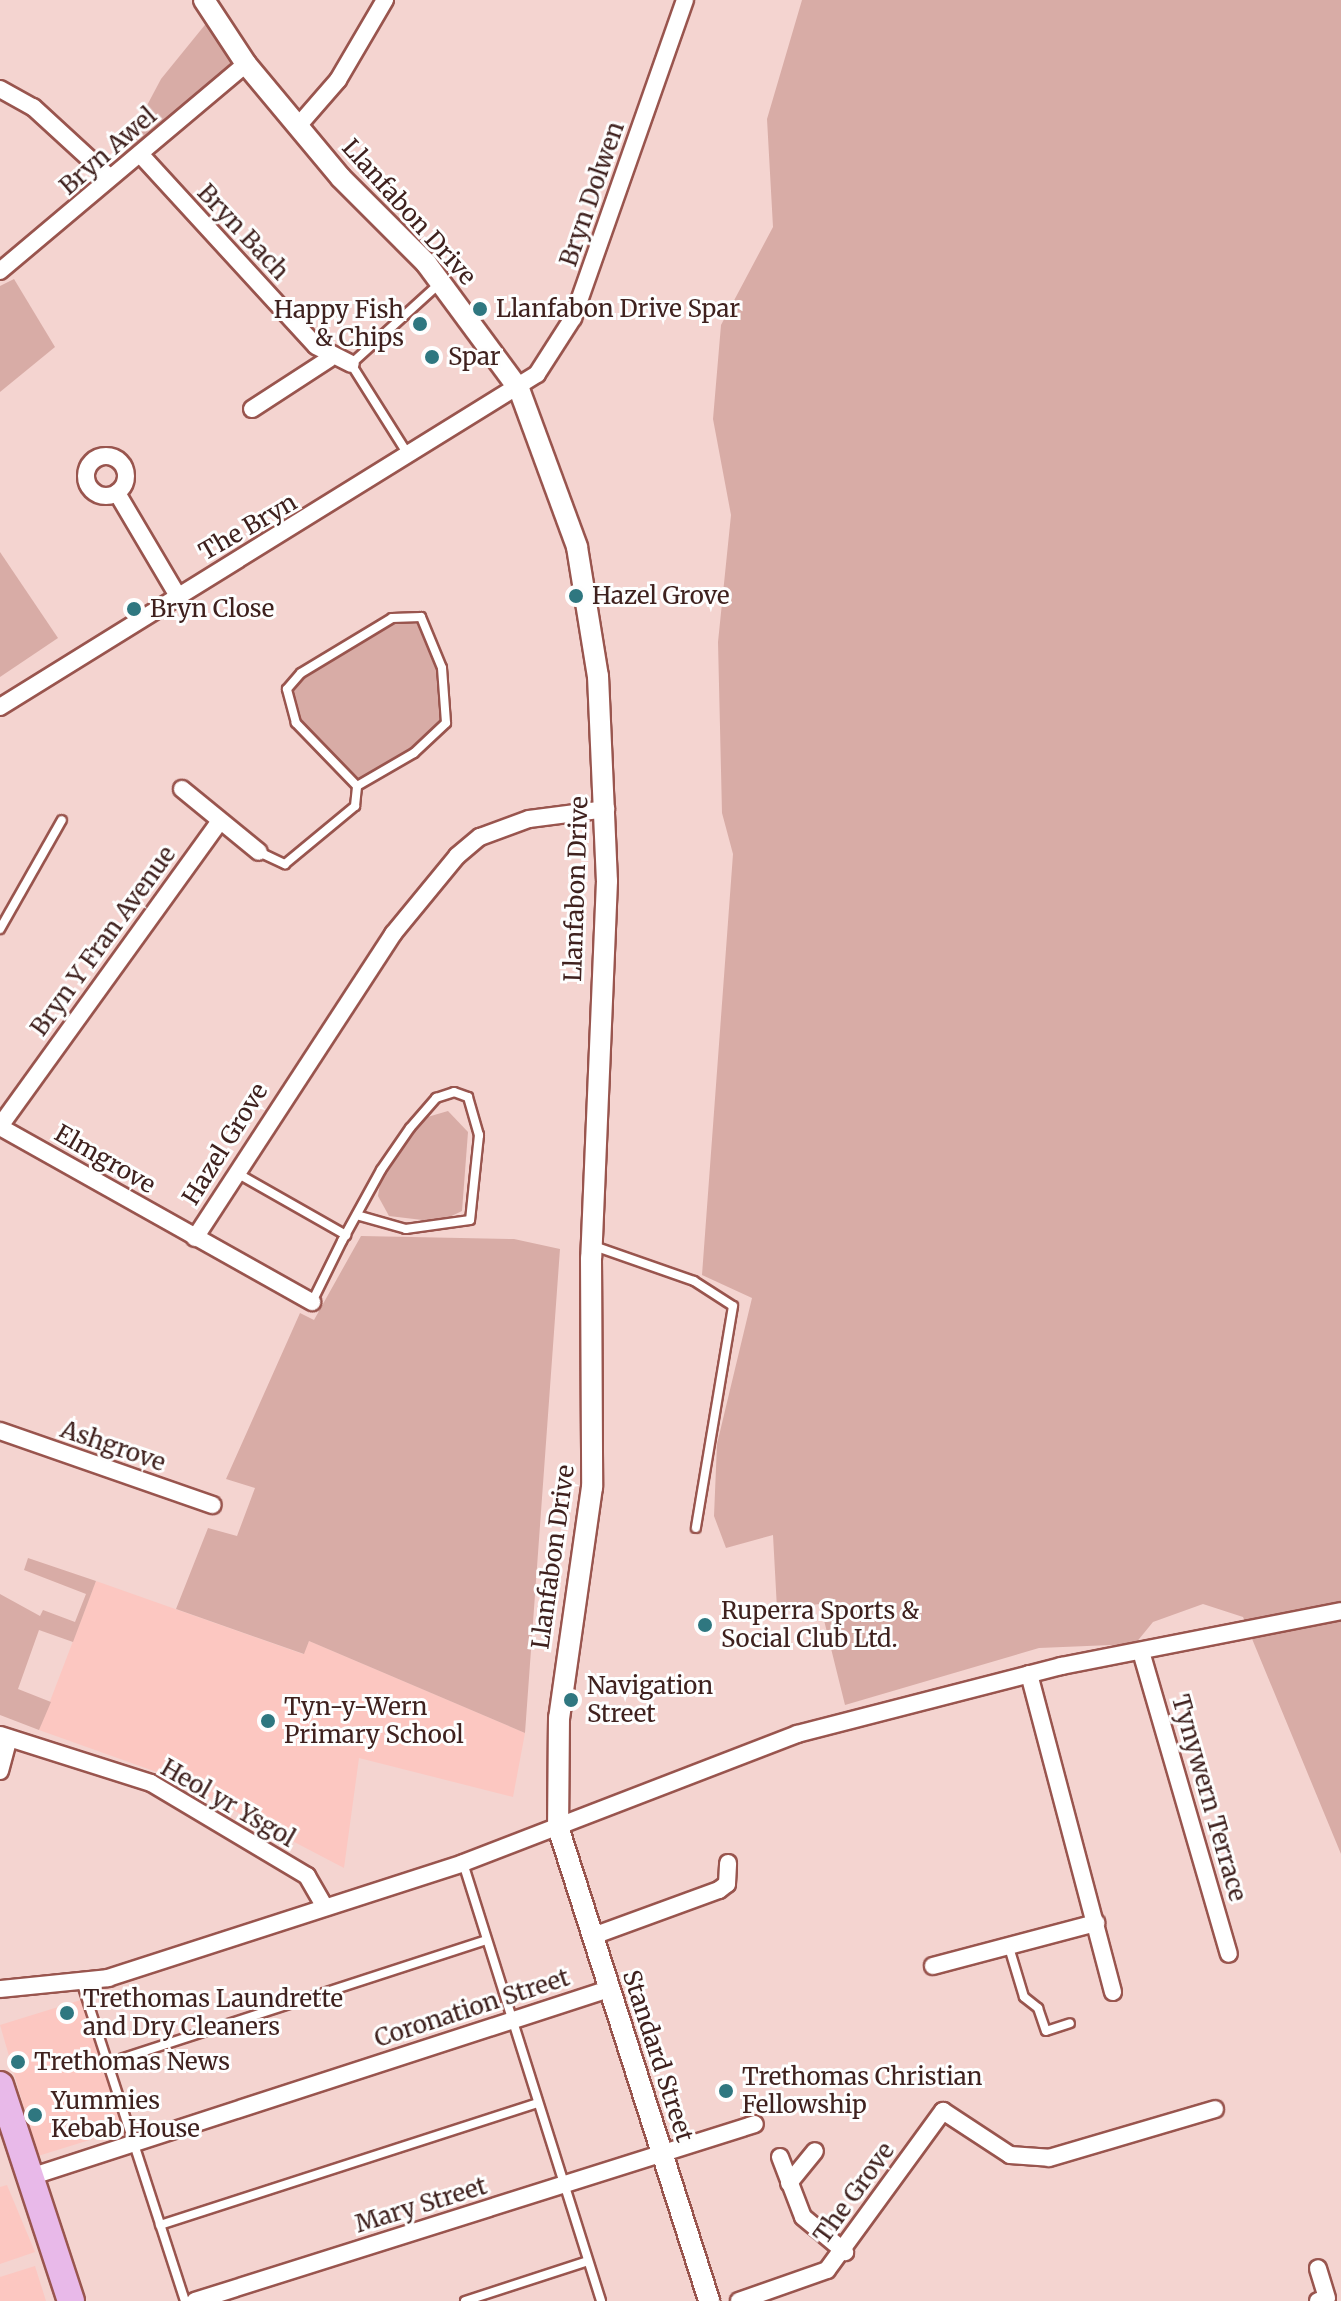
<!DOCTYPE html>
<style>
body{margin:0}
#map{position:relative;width:1341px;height:2301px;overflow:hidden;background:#f4d4d0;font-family:Merriweather,serif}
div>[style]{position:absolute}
.built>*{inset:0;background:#fcc7c1}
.green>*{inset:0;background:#d8aca6}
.roads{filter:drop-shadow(2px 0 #99554e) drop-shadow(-2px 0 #99554e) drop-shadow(0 2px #99554e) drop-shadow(0 -2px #99554e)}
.service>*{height:8px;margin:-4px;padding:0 4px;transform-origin:4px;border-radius:4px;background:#fff}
.minor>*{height:16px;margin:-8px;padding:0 8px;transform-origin:8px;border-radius:8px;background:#fff}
.minor>.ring{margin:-8px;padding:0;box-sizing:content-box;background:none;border:16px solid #fff;border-radius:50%}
.tertiary>*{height:20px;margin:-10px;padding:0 10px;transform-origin:10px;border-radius:10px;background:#fff}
.primary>*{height:26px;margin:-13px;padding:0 13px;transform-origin:13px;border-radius:13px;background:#e8b9e9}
.dots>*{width:22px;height:22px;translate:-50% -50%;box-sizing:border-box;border:4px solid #fefefe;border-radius:50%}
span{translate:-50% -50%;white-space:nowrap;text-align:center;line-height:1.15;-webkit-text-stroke:6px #fefefe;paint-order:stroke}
.street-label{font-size:24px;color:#3f211e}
.poi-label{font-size:24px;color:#3f211e}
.left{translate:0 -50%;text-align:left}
.right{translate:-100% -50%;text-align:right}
</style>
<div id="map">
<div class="built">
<div style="clip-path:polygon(96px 1581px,303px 1654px,309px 1641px,525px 1733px,513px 1797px,359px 1758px,344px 1868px,168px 1776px,39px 1730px)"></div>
<div style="clip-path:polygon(84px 1999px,125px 2129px,38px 2156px,0 2025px)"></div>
<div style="clip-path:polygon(7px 2185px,35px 2252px,0 2264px,0 2187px)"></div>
<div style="clip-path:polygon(35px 2266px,46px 2301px,0 2301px,0 2277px)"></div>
</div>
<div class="green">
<div style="clip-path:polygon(802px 0,1341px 0,1341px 1854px,1243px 1617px,1203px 1604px,1153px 1622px,1135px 1644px,1039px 1648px,845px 1705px,820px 1604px,777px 1609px,773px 1535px,726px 1548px,714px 1516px,717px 1444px,752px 1298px,702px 1275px,733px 854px,722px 813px,718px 642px,731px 515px,713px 419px,721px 325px,773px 227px,767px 119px)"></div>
<div style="clip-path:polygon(213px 15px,246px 64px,109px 177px,161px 79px)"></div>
<div style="clip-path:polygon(14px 279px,55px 347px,0 392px,0 286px)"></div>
<div style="clip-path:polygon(0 552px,58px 638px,0 677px)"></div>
<div style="clip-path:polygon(421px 617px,442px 668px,446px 723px,357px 786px,296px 723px,287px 689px,301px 673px,392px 618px)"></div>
<div style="clip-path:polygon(448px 1111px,468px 1132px,462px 1211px,439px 1222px,389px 1216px,378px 1196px,380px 1183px,424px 1118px)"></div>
<div style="clip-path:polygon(361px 1236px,514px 1239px,560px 1249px,525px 1733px,309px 1641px,304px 1654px,176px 1609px,208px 1528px,237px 1536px,255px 1488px,226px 1479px,300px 1313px,314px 1320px)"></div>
<div style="clip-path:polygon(28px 1558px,96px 1581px,73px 1642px,39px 1630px,18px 1689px,51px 1702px,39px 1730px,0 1715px,0 1594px,40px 1616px,43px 1610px,75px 1622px,86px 1594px,24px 1570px)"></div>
</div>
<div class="roads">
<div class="service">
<div style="left:409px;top:456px;width:109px;rotate:-122.2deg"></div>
<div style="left:351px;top:364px;width:120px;rotate:-42.3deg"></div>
<div style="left:259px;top:852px;width:29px;rotate:25deg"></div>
<div style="left:285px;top:864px;width:91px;rotate:-39.6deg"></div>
<div style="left:355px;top:806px;width:20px;rotate:-84deg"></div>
<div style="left:357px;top:786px;width:88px;rotate:-134.1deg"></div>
<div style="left:296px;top:723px;width:35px;rotate:-105deg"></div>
<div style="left:287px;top:689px;width:21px;rotate:-49deg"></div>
<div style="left:301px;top:673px;width:106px;rotate:-31.1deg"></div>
<div style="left:392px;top:618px;width:29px;rotate:-2deg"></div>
<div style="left:421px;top:617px;width:55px;rotate:67.6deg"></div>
<div style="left:442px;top:668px;width:55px;rotate:85.8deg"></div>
<div style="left:446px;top:723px;width:44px;rotate:136.8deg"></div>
<div style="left:414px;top:753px;width:66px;rotate:149.9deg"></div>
<div style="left:0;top:929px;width:125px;rotate:-60.4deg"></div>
<div style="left:235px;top:1172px;width:128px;rotate:29.6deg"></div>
<div style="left:594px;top:1246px;width:106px;rotate:19.3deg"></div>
<div style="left:694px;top:1281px;width:46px;rotate:32.7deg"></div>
<div style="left:733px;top:1306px;width:225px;rotate:99.5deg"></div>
<div style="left:312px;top:1302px;width:68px;rotate:-63.8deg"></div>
<div style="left:342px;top:1241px;width:81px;rotate:-61.2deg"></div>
<div style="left:381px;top:1170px;width:51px;rotate:-55.4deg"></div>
<div style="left:410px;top:1128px;width:40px;rotate:-49deg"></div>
<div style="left:436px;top:1098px;width:19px;rotate:-18deg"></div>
<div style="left:454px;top:1092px;width:15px;rotate:20deg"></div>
<div style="left:468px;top:1097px;width:40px;rotate:74deg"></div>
<div style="left:479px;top:1135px;width:85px;rotate:96deg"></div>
<div style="left:470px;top:1220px;width:65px;rotate:172deg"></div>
<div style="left:406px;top:1229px;width:51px;rotate:-164.1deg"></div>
<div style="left:463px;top:1863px;width:459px;rotate:72.5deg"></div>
<div style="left:1008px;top:1944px;width:55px;rotate:73.2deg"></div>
<div style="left:1024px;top:1997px;width:18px;rotate:38deg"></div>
<div style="left:1038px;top:2008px;width:24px;rotate:71deg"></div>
<div style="left:1046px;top:2031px;width:25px;rotate:-18deg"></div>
<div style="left:82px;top:1984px;width:333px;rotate:72deg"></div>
<div style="left:108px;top:2063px;width:398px;rotate:-18deg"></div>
<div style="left:160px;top:2225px;width:397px;rotate:-17.9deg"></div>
<div style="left:465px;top:2301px;width:129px;rotate:-18deg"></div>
</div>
<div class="minor">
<div style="left:0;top:89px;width:38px;rotate:29deg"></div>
<div style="left:33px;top:107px;width:103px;rotate:42.6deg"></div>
<div style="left:298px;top:126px;width:61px;rotate:-49deg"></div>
<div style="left:338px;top:80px;width:93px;rotate:-59.6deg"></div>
<div style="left:140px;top:154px;width:260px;rotate:47.5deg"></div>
<div style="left:316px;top:346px;width:39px;rotate:27deg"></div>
<div style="left:0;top:271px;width:322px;rotate:-40.1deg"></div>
<div style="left:252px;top:409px;width:92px;rotate:-33deg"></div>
<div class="ring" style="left:86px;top:456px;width:24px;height:24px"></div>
<div style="left:117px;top:493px;width:120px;rotate:59.4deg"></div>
<div style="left:0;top:707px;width:632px;rotate:-31.8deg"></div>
<div style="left:537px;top:374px;width:67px;rotate:-57.3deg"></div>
<div style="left:573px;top:318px;width:337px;rotate:-70.6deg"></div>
<div style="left:182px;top:789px;width:99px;rotate:39.3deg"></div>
<div style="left:0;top:1126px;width:372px;rotate:-54.2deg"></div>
<div style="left:0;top:1127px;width:358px;rotate:29.3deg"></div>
<div style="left:195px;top:1238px;width:363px;rotate:-56.9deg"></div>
<div style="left:393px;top:934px;width:101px;rotate:-50.6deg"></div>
<div style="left:457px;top:856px;width:30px;rotate:-40deg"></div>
<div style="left:480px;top:837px;width:52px;rotate:-20.2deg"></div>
<div style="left:529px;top:819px;width:78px;rotate:-7.4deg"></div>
<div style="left:0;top:1431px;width:225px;rotate:19.2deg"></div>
<div style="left:1142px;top:1655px;width:311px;rotate:73.8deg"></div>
<div style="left:1029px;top:1674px;width:329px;rotate:75.2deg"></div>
<div style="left:0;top:1735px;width:158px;rotate:17.6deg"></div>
<div style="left:151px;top:1783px;width:182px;rotate:30.8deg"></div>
<div style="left:307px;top:1876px;width:34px;rotate:60deg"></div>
<div style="left:0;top:1771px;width:34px;rotate:-75deg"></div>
<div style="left:593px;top:1936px;width:134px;rotate:-20.1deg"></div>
<div style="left:719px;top:1890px;width:10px;rotate:-37deg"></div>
<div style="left:727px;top:1884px;width:21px;rotate:-87deg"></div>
<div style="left:933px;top:1966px;width:169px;rotate:-14.8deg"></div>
<div style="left:0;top:1989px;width:109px;rotate:-5.8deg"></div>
<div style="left:108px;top:1978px;width:373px;rotate:-17.9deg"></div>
<div style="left:463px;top:1863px;width:358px;rotate:-21.1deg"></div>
<div style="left:797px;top:1734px;width:273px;rotate:-14.4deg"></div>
<div style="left:1061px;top:1666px;width:285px;rotate:-11.1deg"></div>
<div style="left:780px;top:2157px;width:64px;rotate:69deg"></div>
<div style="left:803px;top:2217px;width:55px;rotate:39.8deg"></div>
<div style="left:30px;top:2177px;width:609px;rotate:-17.99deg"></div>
<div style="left:789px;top:2183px;width:41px;rotate:-50.9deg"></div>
<div style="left:195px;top:2301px;width:587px;rotate:-17.54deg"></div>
<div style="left:739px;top:2301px;width:93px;rotate:-19.4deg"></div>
<div style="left:827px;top:2270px;width:197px;rotate:-53.9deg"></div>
<div style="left:943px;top:2111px;width:80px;rotate:33.3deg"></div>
<div style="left:1010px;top:2155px;width:39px;rotate:4deg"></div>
<div style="left:1049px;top:2158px;width:173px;rotate:-16.4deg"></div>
<div style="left:1318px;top:2301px;width:9px;rotate:-18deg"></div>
<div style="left:1327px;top:2298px;width:31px;rotate:-107deg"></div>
</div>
<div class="tertiary">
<div style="left:204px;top:0;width:77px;rotate:56.7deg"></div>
<div style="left:246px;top:64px;width:148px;rotate:50.2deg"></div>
<div style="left:341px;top:178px;width:120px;rotate:45deg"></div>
<div style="left:426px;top:263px;width:157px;rotate:53.6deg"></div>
<div style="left:519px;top:389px;width:168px;rotate:69.8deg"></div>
<div style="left:577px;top:547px;width:131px;rotate:80.8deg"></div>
<div style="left:598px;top:676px;width:205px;rotate:87.5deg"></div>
<div style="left:607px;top:881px;width:377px;rotate:92.4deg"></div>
<div style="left:591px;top:1258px;width:229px;rotate:89.7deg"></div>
<div style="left:592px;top:1487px;width:233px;rotate:98.1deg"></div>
<div style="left:559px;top:1718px;width:109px;rotate:90.5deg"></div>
<div style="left:558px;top:1827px;width:497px;rotate:72.3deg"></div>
</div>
<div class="primary">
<div style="left:0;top:2085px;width:227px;rotate:71.8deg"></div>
</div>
</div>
<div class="dots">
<div style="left:480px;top:309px;background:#2f7780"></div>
<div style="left:420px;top:324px;background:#2f7780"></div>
<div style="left:432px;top:357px;background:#2f7780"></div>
<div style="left:576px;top:596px;background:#2f7780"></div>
<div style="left:134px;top:609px;background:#2f7780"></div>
<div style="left:705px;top:1625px;background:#2f7780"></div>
<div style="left:571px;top:1700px;background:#2f7780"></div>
<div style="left:268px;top:1721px;background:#2f7780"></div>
<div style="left:67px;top:2013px;background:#2f7780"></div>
<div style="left:18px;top:2062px;background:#2f7780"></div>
<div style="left:726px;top:2091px;background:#2f7780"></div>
<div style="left:35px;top:2115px;background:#2f7780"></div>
</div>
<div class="street-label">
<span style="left:108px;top:151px;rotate:-41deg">Bryn Awel</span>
<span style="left:592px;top:194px;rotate:-71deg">Bryn Dolwen</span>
<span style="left:409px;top:212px;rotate:48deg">Llanfabon Drive</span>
<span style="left:243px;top:232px;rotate:47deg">Bryn Bach</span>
<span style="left:248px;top:527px;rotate:-30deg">The Bryn</span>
<span style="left:576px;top:889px;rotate:-88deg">Llanfabon Drive</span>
<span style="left:103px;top:941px;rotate:-54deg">Bryn Y Fran Avenue</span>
<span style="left:225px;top:1144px;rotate:-58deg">Hazel Grove</span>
<span style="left:105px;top:1159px;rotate:30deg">Elmgrove</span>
<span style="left:113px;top:1446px;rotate:19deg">Ashgrove</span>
<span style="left:553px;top:1557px;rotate:-82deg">Llanfabon Drive</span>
<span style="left:1209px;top:1798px;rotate:74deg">Tynywern Terrace</span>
<span style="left:228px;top:1803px;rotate:30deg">Heol yr Ysgol</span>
<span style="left:472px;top:2008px;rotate:-18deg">Coronation Street</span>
<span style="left:658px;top:2056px;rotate:72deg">Standard Street</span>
<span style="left:854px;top:2193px;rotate:-54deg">The Grove</span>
<span style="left:421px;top:2205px;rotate:-17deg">Mary Street</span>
</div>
<div class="poi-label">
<span class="left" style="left:496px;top:309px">Llanfabon Drive Spar</span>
<span class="right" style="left:404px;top:324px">Happy Fish<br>&amp; Chips</span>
<span class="left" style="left:448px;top:357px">Spar</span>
<span class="left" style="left:592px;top:596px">Hazel Grove</span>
<span class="left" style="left:150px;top:609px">Bryn Close</span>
<span class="left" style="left:721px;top:1625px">Ruperra Sports &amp;<br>Social Club Ltd.</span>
<span class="left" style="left:587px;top:1700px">Navigation<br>Street</span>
<span class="left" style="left:284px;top:1721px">Tyn-y-Wern<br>Primary School</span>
<span class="left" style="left:83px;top:2013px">Trethomas Laundrette<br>and Dry Cleaners</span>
<span class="left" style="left:34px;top:2062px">Trethomas News</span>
<span class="left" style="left:742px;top:2091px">Trethomas Christian<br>Fellowship</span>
<span class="left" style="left:51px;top:2115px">Yummies<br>Kebab House</span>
</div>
</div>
